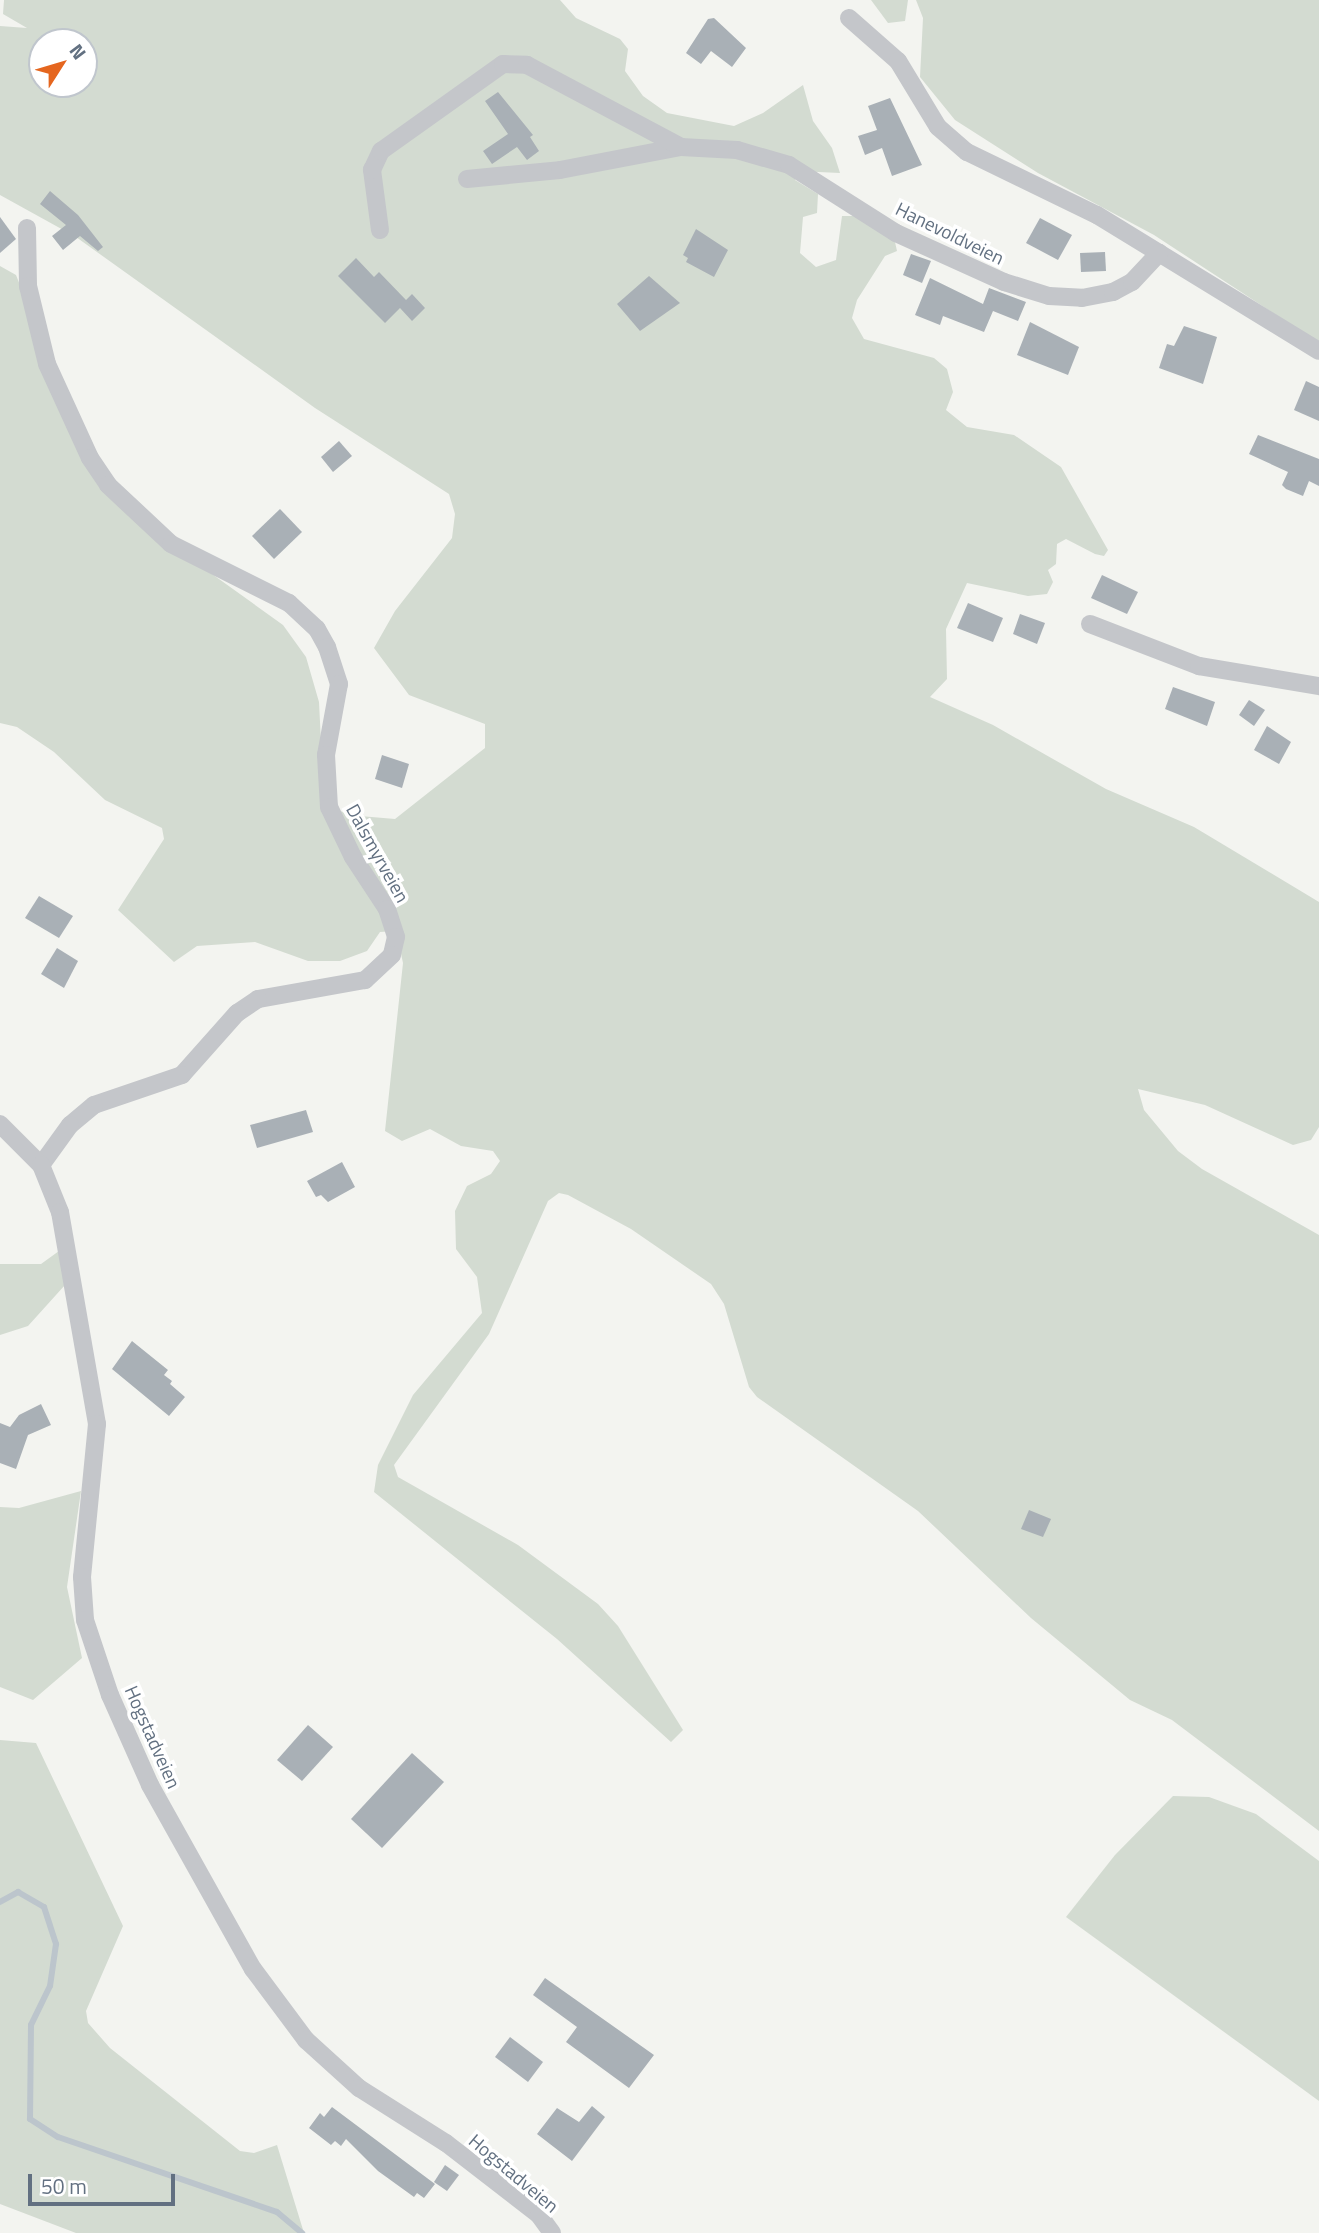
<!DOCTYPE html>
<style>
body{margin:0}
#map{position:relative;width:1319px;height:2233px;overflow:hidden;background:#f3f4f0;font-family:"Titillium Web",sans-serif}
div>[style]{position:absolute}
.green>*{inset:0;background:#d3dbd1}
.stream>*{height:6px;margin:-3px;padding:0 3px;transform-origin:3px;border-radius:3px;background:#bcc5cc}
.building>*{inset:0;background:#a9b0b6}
.minor>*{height:18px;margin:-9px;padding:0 9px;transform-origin:9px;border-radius:9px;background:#c4c6ca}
span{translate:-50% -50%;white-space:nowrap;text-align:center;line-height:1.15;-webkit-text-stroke:7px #fff;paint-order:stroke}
.street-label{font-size:19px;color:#627081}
.north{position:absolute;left:28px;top:28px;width:70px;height:70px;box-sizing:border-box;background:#fff;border:2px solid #c0c6cd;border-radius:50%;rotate:53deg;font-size:19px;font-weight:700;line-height:28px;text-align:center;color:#627081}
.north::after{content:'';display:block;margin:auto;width:24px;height:32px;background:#e5661f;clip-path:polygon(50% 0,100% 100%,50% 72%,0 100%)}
.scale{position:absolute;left:28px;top:2174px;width:147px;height:32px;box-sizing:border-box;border:4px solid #627081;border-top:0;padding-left:9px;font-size:21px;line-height:24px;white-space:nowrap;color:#627081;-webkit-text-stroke:5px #fff;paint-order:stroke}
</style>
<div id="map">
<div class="green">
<div style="clip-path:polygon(evenodd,4px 0,560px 0,576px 18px,620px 39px,628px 49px,625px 71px,643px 96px,667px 113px,734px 126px,763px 113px,803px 85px,813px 121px,832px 148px,840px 173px,797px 171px,795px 180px,818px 194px,817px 213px,803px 217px,800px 253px,816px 267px,836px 260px,842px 216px,857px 216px,895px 242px,897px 251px,885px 256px,857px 300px,852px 318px,864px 339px,934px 358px,947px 369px,953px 392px,946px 410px,967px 427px,1014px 435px,1061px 467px,1108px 550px,1104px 556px,1095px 554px,1066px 539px,1057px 544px,1056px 564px,1048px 570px,1053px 582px,1047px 594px,1028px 596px,967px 583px,946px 629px,947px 679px,930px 697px,993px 725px,1106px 789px,1194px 827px,1319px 902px,1319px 1127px,1311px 1140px,1293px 1145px,1205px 1105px,1138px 1089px,1144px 1110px,1178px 1151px,1202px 1169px,1319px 1235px,1319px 1831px,1172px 1720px,1130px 1700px,1031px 1618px,918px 1511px,757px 1397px,749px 1387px,724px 1304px,711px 1284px,631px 1229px,568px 1195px,559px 1193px,548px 1201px,489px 1334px,394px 1465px,398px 1477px,518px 1545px,598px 1604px,618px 1626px,683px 1730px,671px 1742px,557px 1639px,374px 1492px,378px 1465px,413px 1395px,482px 1313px,477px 1277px,456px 1249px,455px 1211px,467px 1186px,491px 1174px,500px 1161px,493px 1151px,461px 1146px,430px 1129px,402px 1141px,385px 1131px,403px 963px,396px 931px,380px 932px,367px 951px,340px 961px,308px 961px,255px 942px,197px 946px,174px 962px,118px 910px,164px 839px,162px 828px,105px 800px,54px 752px,17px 727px,0 723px,0 266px,16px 275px,83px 443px,105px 483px,205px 569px,283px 625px,306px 657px,319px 702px,324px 802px,348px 815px,395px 819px,485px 748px,485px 724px,409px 695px,374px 648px,395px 611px,452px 538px,455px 514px,449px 494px,315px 408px,76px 237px,0 195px,0 26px,27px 28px,3px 14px,4px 0,42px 42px,84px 42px,84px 84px,42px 84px,42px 42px)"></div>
<div style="clip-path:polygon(871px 0,908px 0,905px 21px,888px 23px)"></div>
<div style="clip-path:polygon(916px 0,1319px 0,1319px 343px,1154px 235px,1038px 173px,955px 120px,920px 77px,923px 18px)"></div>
<div style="clip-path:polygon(59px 1251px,65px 1285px,28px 1326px,0 1335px,0 1264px,41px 1264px)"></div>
<div style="clip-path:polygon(81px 1491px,67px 1587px,82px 1658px,33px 1700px,0 1687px,0 1507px,19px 1508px)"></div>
<div style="clip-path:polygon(0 1740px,36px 1743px,123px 1926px,86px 2011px,88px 2023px,110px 2048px,240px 2151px,254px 2153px,277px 2145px,304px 2233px,76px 2233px,0 2204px)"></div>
<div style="clip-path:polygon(1173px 1796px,1209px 1797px,1256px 1814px,1319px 1861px,1319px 2101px,1066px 1917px,1115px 1855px)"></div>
</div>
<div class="stream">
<div style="left:0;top:1902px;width:21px;rotate:-29deg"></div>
<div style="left:18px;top:1892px;width:30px;rotate:30deg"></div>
<div style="left:44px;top:1907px;width:39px;rotate:72deg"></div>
<div style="left:56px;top:1944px;width:42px;rotate:98.1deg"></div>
<div style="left:50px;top:1986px;width:43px;rotate:116deg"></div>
<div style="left:31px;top:2025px;width:94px;rotate:90.6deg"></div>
<div style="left:30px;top:2119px;width:33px;rotate:33deg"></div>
<div style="left:58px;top:2137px;width:231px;rotate:18.9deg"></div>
<div style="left:277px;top:2212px;width:33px;rotate:40deg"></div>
</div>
<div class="building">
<div style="clip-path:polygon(714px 18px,746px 48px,732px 67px,711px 51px,701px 64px,686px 53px,708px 19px)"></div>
<div style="clip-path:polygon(498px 92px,533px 135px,530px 137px,539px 151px,527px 160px,517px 147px,492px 164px,483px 151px,508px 134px,485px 101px)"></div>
<div style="clip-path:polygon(890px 98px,922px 165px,892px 176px,882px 148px,865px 155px,858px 136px,877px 130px,868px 106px)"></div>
<div style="clip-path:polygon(50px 191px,78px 215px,103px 247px,98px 251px,80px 236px,63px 250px,52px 236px,66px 225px,40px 204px)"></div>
<div style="clip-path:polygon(0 217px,16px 239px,0 253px)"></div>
<div style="clip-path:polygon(1040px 218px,1072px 235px,1058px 260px,1026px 243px)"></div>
<div style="clip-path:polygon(696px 229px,728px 250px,714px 277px,686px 262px,688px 258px,683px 255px)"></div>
<div style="clip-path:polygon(1105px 252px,1106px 271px,1081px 272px,1080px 253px)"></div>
<div style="clip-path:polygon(911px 254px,931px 261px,922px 283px,903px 275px)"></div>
<div style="clip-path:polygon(356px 258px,374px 277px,379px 272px,406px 300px,412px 294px,425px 308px,412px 321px,400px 308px,385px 323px,338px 276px)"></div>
<div style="clip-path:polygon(649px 276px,680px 303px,640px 331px,617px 304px)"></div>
<div style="clip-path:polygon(930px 278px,983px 304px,989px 288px,1026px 302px,1018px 321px,993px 311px,984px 332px,943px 316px,940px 325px,915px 315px)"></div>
<div style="clip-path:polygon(1030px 322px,1079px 347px,1068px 375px,1017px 355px)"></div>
<div style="clip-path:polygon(1184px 326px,1217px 337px,1203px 384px,1159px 368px,1167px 344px,1174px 346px)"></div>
<div style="clip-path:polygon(1306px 381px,1319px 387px,1319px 421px,1294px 410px)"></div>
<div style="clip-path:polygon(1258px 435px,1319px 459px,1319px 486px,1309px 481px,1303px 496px,1286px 489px,1282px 485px,1288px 472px,1249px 454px)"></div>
<div style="clip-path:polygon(339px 441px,352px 456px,333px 472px,321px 457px)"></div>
<div style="clip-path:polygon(280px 509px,302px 532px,274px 559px,252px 536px)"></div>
<div style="clip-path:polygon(1102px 575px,1138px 592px,1127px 614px,1091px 598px)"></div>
<div style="clip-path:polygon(968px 603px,1003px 618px,993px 642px,957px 628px)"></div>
<div style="clip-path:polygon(1020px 614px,1045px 623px,1037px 644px,1013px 634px)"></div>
<div style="clip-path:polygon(1173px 687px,1215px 702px,1207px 726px,1165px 709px)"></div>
<div style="clip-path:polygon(1249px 700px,1265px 710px,1254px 726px,1239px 715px)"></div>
<div style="clip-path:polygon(1267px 726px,1291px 742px,1279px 764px,1254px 750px)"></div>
<div style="clip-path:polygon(382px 755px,409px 764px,402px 788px,375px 779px)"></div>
<div style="clip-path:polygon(39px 896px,73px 916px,59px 938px,25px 918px)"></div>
<div style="clip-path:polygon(57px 948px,78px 961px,64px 988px,41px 974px)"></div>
<div style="clip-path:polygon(306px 1110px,313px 1132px,257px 1148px,250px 1125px)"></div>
<div style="clip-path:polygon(342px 1162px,355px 1187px,328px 1202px,321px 1195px,316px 1197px,307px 1181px)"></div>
<div style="clip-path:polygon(132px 1341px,168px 1370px,164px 1375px,172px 1381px,170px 1384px,185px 1397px,169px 1416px,112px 1369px)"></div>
<div style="clip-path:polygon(41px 1404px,51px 1425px,28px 1435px,16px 1469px,0 1463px,0 1423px,10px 1427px,19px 1415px)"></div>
<div style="clip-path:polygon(1029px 1510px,1051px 1519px,1043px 1537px,1021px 1529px)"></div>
<div style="clip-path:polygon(308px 1725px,333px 1747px,302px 1781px,277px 1760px)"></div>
<div style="clip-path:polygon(412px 1753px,444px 1782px,382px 1848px,351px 1819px)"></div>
<div style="clip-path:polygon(545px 1978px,654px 2055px,629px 2088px,566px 2042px,577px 2027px,533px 1995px)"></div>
<div style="clip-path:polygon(510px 2037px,543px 2062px,528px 2082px,495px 2057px)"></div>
<div style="clip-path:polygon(592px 2106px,605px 2117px,572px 2161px,537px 2134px,557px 2108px,579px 2122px)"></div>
<div style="clip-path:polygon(332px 2107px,435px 2184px,424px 2198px,417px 2193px,414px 2197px,378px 2171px,346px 2139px,341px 2146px,335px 2141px,331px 2145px,309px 2128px,320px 2113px,324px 2117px)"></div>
<div style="clip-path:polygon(445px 2165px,459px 2175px,447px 2191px,434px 2182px)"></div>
</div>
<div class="minor">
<div style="left:849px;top:18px;width:65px;rotate:41.3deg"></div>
<div style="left:898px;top:61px;width:77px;rotate:58.8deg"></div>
<div style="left:938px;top:127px;width:38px;rotate:41deg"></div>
<div style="left:967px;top:152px;width:144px;rotate:25.9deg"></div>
<div style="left:1097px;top:215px;width:260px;rotate:31.5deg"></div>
<div style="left:467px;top:179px;width:93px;rotate:-5.5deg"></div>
<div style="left:560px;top:170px;width:123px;rotate:-10.8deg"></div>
<div style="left:681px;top:147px;width:56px;rotate:3.1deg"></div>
<div style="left:737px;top:150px;width:54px;rotate:16.1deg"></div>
<div style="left:789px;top:165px;width:127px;rotate:32.4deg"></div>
<div style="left:896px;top:233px;width:119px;rotate:24.4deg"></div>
<div style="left:1004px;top:282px;width:47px;rotate:17.3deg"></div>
<div style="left:1049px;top:296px;width:33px;rotate:3deg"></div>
<div style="left:1082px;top:298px;width:32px;rotate:-11deg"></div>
<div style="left:1113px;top:292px;width:21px;rotate:-28deg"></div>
<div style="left:1132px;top:282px;width:40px;rotate:-47deg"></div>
<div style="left:27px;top:228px;width:58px;rotate:89deg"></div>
<div style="left:28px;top:286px;width:80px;rotate:76.3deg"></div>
<div style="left:47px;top:364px;width:103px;rotate:65.4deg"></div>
<div style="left:90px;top:458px;width:32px;rotate:56deg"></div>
<div style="left:108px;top:485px;width:86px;rotate:43.1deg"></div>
<div style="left:171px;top:544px;width:132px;rotate:26.6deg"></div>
<div style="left:289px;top:603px;width:38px;rotate:43deg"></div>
<div style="left:317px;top:629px;width:21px;rotate:61deg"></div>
<div style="left:327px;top:647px;width:39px;rotate:72deg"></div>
<div style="left:339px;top:684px;width:72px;rotate:100.4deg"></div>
<div style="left:326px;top:755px;width:52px;rotate:86.7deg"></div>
<div style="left:329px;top:807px;width:55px;rotate:64.4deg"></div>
<div style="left:353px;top:857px;width:62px;rotate:56.8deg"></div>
<div style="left:387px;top:909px;width:29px;rotate:72deg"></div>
<div style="left:396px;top:937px;width:18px;rotate:103deg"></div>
<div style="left:392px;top:955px;width:37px;rotate:137deg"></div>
<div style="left:365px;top:980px;width:109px;rotate:169.9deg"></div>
<div style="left:258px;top:999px;width:25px;rotate:146deg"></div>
<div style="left:237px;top:1013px;width:83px;rotate:131.6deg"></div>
<div style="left:182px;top:1075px;width:93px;rotate:161.2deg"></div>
<div style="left:94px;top:1105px;width:31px;rotate:140deg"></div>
<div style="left:70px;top:1125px;width:49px;rotate:125.9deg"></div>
<div style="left:380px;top:230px;width:61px;rotate:-97.6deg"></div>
<div style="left:372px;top:170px;width:21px;rotate:-65deg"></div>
<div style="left:381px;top:151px;width:150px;rotate:-35.5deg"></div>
<div style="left:503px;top:64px;width:24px;rotate:2deg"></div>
<div style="left:527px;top:65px;width:174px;rotate:28deg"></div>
<div style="left:1090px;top:624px;width:117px;rotate:21.1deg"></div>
<div style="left:1199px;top:666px;width:122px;rotate:9.5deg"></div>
<div style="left:0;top:1124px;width:58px;rotate:45deg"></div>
<div style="left:41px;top:1165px;width:51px;rotate:68deg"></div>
<div style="left:60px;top:1212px;width:215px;rotate:80.1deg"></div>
<div style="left:97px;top:1424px;width:154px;rotate:95.6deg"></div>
<div style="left:82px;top:1577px;width:43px;rotate:86deg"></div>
<div style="left:85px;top:1620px;width:79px;rotate:71.6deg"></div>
<div style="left:110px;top:1695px;width:98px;rotate:66deg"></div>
<div style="left:150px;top:1785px;width:211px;rotate:60.8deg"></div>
<div style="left:253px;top:1969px;width:89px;rotate:53.3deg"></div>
<div style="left:306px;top:2040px;width:72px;rotate:42.2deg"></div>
<div style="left:359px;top:2088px;width:103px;rotate:32.3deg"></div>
<div style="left:446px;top:2143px;width:118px;rotate:37.7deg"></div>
<div style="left:539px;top:2215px;width:22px;rotate:54deg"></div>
</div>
<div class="street-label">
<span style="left:950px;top:233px;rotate:26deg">Hanevoldveien</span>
<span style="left:378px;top:853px;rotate:61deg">Dalsmyrveien</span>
<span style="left:153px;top:1737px;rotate:66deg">Hogstadveien</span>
<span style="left:514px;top:2173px;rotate:40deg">Hogstadveien</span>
</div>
<div class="north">N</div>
<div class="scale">50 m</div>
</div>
